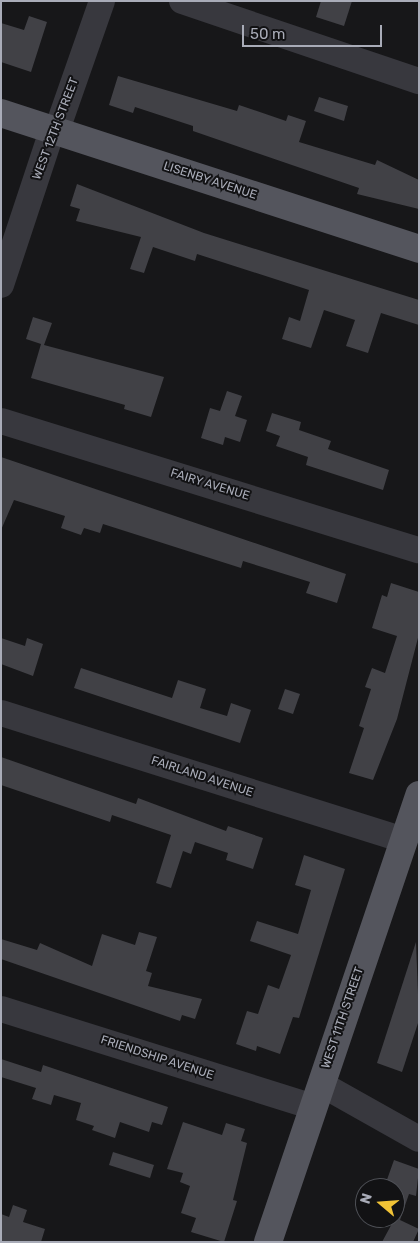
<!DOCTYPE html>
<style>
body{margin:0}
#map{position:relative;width:420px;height:1243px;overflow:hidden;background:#171719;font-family:Rubik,sans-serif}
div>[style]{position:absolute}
.building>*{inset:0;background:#414146}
.minor>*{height:26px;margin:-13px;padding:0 13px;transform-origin:13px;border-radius:13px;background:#38383e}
.major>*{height:28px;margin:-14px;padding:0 14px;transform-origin:14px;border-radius:14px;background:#54555d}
span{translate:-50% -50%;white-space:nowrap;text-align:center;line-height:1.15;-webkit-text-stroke:4px #121214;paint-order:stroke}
.street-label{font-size:12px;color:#a9acb8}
.frame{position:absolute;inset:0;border:2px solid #a9acb8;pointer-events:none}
.north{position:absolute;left:355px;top:1178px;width:50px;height:50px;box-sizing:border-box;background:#121214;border:1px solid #4e5056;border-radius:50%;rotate:288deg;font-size:14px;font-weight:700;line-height:20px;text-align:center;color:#a9acb8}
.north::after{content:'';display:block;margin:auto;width:18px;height:22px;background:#f1c336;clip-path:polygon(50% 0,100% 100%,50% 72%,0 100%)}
.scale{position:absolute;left:242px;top:25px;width:140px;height:22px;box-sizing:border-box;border:2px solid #a9acb8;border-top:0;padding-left:6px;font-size:15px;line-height:18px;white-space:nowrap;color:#a9acb8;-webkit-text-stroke:4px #121214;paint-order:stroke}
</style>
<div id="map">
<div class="building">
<div style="clip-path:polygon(321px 1px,352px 1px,344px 26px,316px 17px)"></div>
<div style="clip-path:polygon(29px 16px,47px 22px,31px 72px,1px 62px,1px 23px,24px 30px)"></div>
<div style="clip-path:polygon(118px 76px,237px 111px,239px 105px,286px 121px,288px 115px,306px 121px,299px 142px,375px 165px,377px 160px,419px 180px,419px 209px,357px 194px,359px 188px,193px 131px,193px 126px,135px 107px,133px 113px,109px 105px)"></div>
<div style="clip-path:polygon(319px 97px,348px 106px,344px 121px,314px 111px)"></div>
<div style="clip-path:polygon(77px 184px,204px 233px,419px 300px,419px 325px,381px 313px,368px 353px,346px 346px,355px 320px,324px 310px,311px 348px,282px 339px,289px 317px,300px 321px,309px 290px,197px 254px,195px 261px,153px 247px,144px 273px,130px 269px,141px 237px,76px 221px,80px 209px,70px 206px)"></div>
<div style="clip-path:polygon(33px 317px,52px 323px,44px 345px,164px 377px,151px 417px,124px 409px,125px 405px,31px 378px,41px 344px,26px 339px)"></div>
<div style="clip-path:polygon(227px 391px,242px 396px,235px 416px,247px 420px,240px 442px,225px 437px,223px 445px,201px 438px,210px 408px,220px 411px)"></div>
<div style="clip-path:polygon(272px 413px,301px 422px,299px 430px,331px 441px,328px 449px,389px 470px,383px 490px,306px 465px,308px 457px,276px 446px,280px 436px,266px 431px)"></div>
<div style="clip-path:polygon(1px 457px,346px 574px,337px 603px,306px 593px,310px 582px,243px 561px,241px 568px,103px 524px,100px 533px,84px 528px,81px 535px,61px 528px,65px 516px,14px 500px,1px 530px)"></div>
<div style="clip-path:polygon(391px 583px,419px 592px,419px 634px,397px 719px,373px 780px,349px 773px,364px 728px,359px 726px,371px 689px,365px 687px,372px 668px,385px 673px,397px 636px,372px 628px,382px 595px,387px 597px)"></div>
<div style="clip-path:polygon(1px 638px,25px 646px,27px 638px,43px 644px,33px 676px,1px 664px)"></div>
<div style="clip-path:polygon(81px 668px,172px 698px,178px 680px,206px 689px,200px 708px,227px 716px,231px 703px,251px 710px,240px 743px,74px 688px)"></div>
<div style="clip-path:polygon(285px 689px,300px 694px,293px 714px,278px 709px)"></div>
<div style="clip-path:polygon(1px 757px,136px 804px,138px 798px,226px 831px,228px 826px,263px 838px,253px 869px,226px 860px,228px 853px,195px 842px,191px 854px,183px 851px,171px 888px,156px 883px,171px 835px,112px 815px,110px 822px,1px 785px)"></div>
<div style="clip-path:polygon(304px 855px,345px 869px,299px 1018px,293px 1017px,280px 1054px,257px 1046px,256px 1051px,236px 1044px,247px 1011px,258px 1014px,268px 985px,279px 989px,291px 955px,250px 941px,257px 921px,298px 934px,311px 890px,295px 885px)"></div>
<div style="clip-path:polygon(139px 932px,157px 937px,146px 971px,152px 973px,148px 986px,202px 999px,195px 1019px,182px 1015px,180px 1021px,1px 959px,1px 939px,37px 950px,40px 943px,92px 966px,102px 934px,135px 945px)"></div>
<div style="clip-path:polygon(416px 942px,419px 1020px,402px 1072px,377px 1063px)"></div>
<div style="clip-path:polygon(1px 1059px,41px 1072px,43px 1065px,168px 1107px,162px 1125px,152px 1122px,149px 1132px,120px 1122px,115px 1138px,92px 1130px,94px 1126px,76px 1120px,81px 1103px,54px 1095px,51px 1105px,32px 1099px,36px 1088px,1px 1077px)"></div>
<div style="clip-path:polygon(183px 1122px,222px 1135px,226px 1123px,245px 1129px,241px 1141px,247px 1143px,233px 1200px,237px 1201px,224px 1242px,191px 1232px,196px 1218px,181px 1213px,190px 1186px,180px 1182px,183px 1173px,167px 1169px)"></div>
<div style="clip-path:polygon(113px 1152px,154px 1165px,150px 1178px,109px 1165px)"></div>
<div style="clip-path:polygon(394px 1160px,419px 1169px,416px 1196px,409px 1194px,400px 1220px,419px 1229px,413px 1242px,382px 1242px,395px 1218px,395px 1188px,384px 1188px)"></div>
<div style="clip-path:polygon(13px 1205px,27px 1210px,23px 1222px,45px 1229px,41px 1242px,1px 1242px,1px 1214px,9px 1217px)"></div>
</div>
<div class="minor">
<div style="left:182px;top:1px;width:250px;rotate:18.7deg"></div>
<div style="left:1px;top:285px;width:153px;rotate:-71.7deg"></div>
<div style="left:49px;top:140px;width:22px;rotate:-60deg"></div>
<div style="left:60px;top:121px;width:127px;rotate:-70.7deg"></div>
<div style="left:1px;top:421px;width:437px;rotate:17.2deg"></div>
<div style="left:1px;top:713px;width:422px;rotate:17.5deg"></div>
<div style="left:1px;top:1009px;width:327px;rotate:17.4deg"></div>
<div style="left:321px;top:1084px;width:112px;rotate:29.3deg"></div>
</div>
<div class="major">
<div style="left:1px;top:113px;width:440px;rotate:18deg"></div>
<div style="left:268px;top:1242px;width:472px;rotate:-71.3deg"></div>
</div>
<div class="street-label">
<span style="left:56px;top:129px;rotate:-69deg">WEST 12TH STREET</span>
<span style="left:210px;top:181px;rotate:18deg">LISENBY AVENUE</span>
<span style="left:210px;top:485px;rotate:17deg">FAIRY AVENUE</span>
<span style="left:202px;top:777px;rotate:18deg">FAIRLAND AVENUE</span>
<span style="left:343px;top:1018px;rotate:-71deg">WEST 11TH STREET</span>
<span style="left:157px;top:1058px;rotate:18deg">FRIENDSHIP AVENUE</span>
</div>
<div class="frame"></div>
<div class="north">N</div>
<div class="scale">50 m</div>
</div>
